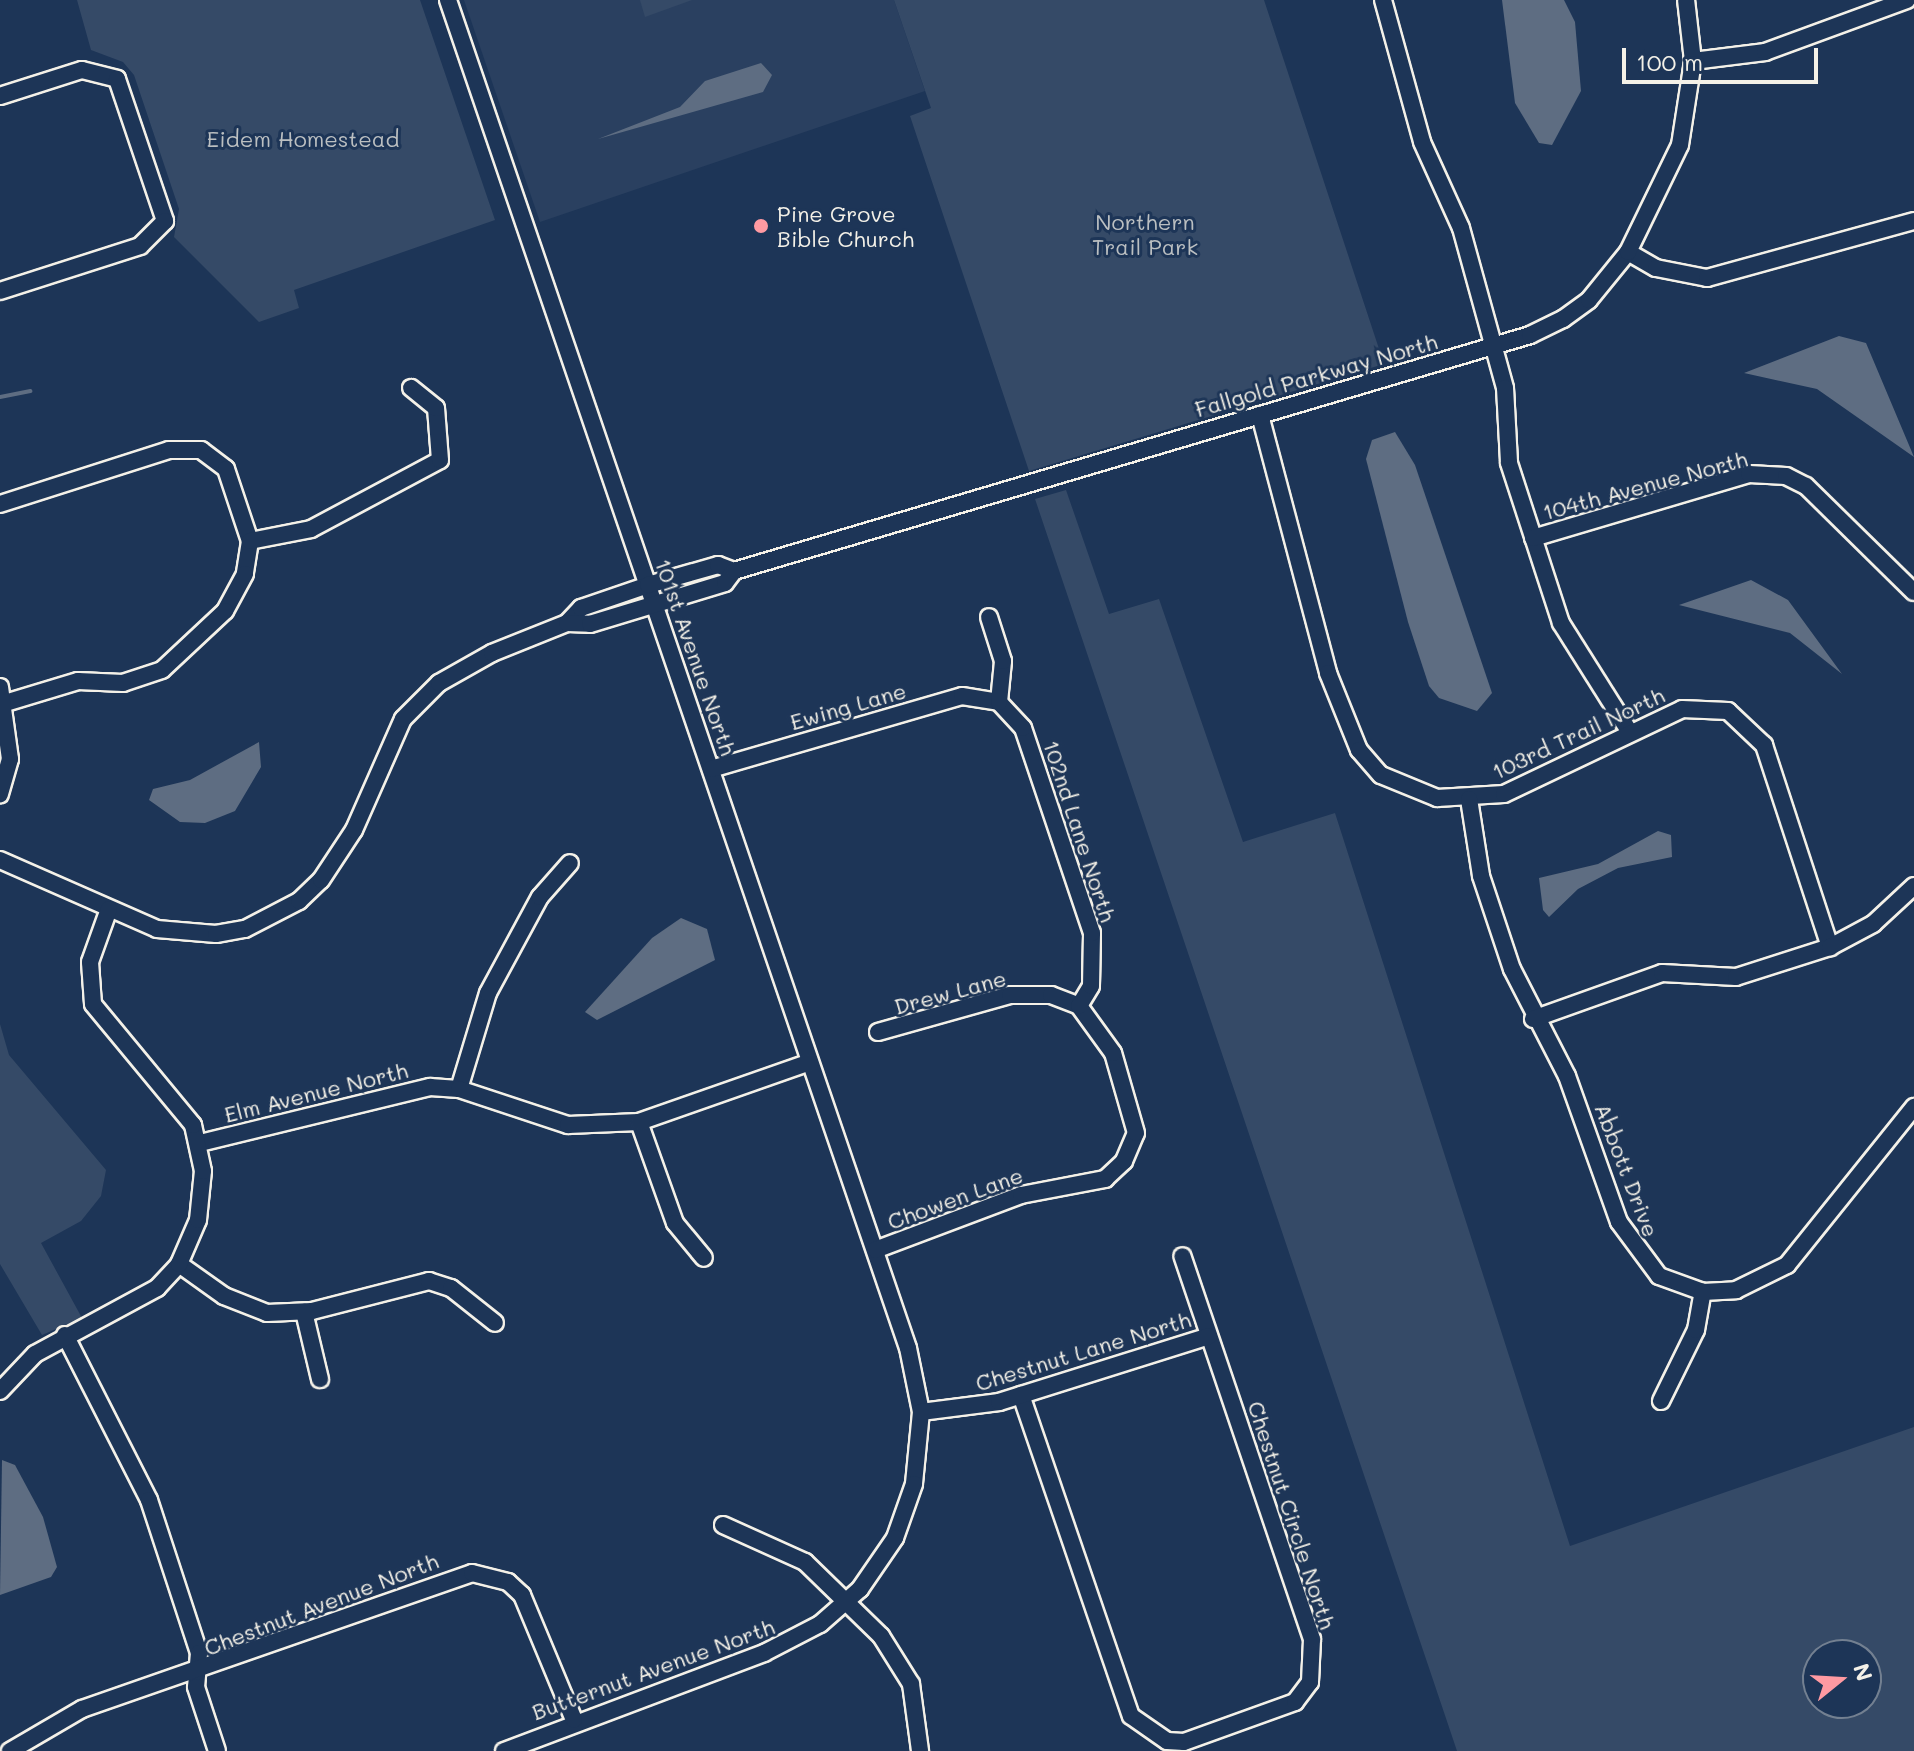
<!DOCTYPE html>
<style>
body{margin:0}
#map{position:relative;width:1914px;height:1751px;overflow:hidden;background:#1d3557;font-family:Mali,sans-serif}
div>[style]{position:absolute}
.built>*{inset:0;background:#2a4060}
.green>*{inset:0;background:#354a67}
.water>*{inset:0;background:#5e6d82}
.stream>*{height:4px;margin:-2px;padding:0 2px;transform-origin:2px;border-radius:2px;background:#5e6d82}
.roads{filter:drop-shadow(2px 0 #f4f1e8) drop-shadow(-2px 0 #f4f1e8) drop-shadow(0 2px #f4f1e8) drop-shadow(0 -2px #f4f1e8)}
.street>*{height:16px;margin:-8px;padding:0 8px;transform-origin:8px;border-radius:8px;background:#1d3557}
.dots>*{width:22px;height:22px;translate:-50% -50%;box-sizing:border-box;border:4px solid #1d3557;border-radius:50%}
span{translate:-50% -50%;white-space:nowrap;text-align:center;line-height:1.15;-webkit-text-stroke:6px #1d3557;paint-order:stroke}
.park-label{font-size:22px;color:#bbbfc1}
.poi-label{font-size:22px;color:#f4f1e8}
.left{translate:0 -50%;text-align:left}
.street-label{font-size:22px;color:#f4f1e8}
.north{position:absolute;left:1802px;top:1639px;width:80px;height:80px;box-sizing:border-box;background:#1d3557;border:2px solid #738091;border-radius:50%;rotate:72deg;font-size:22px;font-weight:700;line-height:32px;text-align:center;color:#f4f1e8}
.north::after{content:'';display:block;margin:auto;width:28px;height:36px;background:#ff9aa2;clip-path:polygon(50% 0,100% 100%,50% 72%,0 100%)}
.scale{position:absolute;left:1622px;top:48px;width:196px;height:36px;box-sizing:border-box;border:4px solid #f4f1e8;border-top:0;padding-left:10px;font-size:24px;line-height:28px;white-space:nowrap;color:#f4f1e8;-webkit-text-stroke:6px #1d3557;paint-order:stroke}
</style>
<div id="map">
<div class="built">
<div style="clip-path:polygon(464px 0,894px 0,925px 91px,540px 222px)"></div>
</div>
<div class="green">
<div style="clip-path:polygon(77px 0,420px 0,495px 220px,294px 290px,299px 308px,259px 322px,174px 237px,179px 209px,134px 75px,123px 62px,91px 50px)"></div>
<div style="clip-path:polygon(640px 0,692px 0,645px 17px)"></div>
<div style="clip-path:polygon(894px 0,1264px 0,1384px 364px,1029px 471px,910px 116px,931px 108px)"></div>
<div style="clip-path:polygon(evenodd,1066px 490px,1109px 614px,1159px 599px,1243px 842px,1335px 813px,1570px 1546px,1914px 1427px,1914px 1751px,1457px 1751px,1035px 499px,1066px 490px,1818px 1655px,1866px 1655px,1866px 1703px,1818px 1703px,1818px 1655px)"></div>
<div style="clip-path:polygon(0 1024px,9px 1055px,106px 1170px,101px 1196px,81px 1221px,41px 1243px,82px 1318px,42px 1335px,0 1264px)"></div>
</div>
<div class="water">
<div style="clip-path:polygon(1502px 0,1564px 0,1575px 22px,1581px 91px,1552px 145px,1539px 143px,1515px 103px)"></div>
<div style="clip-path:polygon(761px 63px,772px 75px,763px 92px,598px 139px,680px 107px,705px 81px)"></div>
<div style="clip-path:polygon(1839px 336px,1866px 343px,1914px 457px,1817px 389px,1744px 373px)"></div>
<div style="clip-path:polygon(1395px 432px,1415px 465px,1492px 693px,1477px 711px,1439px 698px,1429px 686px,1408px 622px,1366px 459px,1372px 440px)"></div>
<div style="clip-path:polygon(1751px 580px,1788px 600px,1842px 674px,1790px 633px,1679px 605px)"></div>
<div style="clip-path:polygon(259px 742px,261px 767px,235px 811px,205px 823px,180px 822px,149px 800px,153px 789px,190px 780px)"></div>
<div style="clip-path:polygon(1658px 831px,1671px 835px,1672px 857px,1618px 868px,1578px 889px,1549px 917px,1543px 910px,1539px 878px,1598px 864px)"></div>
<div style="clip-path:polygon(681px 918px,707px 929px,715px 960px,597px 1020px,585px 1012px,652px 938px)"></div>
<div style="clip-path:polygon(2px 1460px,15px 1465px,43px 1517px,57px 1567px,51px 1577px,0 1595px)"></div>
</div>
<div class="stream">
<div style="left:0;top:397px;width:31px;rotate:-11deg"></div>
</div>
<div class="roads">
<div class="street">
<div style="left:448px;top:0;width:1424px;rotate:71.16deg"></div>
<div style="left:908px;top:1348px;width:65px;rotate:78.5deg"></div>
<div style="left:921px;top:1412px;width:72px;rotate:95.6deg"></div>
<div style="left:914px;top:1484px;width:57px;rotate:109.4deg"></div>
<div style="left:895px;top:1538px;width:62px;rotate:124.5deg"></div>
<div style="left:860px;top:1589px;width:53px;rotate:138.8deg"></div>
<div style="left:820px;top:1624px;width:63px;rotate:152.6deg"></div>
<div style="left:764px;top:1653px;width:278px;rotate:159.3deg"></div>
<div style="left:1383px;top:0;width:147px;rotate:74.6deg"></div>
<div style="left:1422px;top:142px;width:94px;rotate:65.6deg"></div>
<div style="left:1461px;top:228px;width:166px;rotate:74.6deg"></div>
<div style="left:1505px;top:388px;width:75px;rotate:86.9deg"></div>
<div style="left:1509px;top:463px;width:168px;rotate:72deg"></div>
<div style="left:1561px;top:623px;width:128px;rotate:57.8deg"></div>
<div style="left:1693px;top:61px;width:73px;rotate:-7.1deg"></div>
<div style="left:1765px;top:52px;width:151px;rotate:-20.1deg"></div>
<div style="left:0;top:96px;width:86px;rotate:-17.6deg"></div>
<div style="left:82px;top:70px;width:36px;rotate:14deg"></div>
<div style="left:117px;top:79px;width:150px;rotate:71.3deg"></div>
<div style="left:165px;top:221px;width:35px;rotate:135deg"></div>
<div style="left:140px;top:246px;width:147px;rotate:162.2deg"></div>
<div style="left:1628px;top:252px;width:32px;rotate:30deg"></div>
<div style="left:1656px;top:268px;width:52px;rotate:11.1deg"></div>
<div style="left:1707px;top:278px;width:215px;rotate:-15.4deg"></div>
<div style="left:1260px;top:415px;width:267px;rotate:75.2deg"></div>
<div style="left:1328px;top:673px;width:83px;rotate:68.1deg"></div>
<div style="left:1359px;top:750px;width:33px;rotate:49deg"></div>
<div style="left:1381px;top:775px;width:61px;rotate:22.3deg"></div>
<div style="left:1437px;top:798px;width:67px;rotate:-3.4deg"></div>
<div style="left:1504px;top:794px;width:197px;rotate:-25.5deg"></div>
<div style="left:1682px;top:709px;width:46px;rotate:2.5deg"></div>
<div style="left:1728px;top:711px;width:50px;rotate:43.4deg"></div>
<div style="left:1764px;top:745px;width:213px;rotate:71.9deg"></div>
<div style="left:0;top:504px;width:177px;rotate:-17.7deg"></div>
<div style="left:169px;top:450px;width:32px"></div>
<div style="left:201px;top:450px;width:31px;rotate:37deg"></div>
<div style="left:226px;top:469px;width:76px;rotate:71.6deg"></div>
<div style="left:250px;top:541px;width:33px;rotate:99deg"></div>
<div style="left:245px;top:574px;width:42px;rotate:118.4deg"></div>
<div style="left:225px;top:611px;width:86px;rotate:136.9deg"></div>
<div style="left:162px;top:670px;width:41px;rotate:161.6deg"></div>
<div style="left:123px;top:683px;width:45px;rotate:-177.5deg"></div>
<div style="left:78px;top:681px;width:76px;rotate:163.2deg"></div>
<div style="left:1533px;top:538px;width:225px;rotate:-16.5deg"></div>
<div style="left:1749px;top:474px;width:37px;rotate:3deg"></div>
<div style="left:1786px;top:476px;width:22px;rotate:27deg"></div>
<div style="left:1806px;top:486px;width:151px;rotate:44.5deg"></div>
<div style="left:250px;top:541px;width:62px;rotate:-11.1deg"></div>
<div style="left:311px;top:529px;width:146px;rotate:-28.1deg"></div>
<div style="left:440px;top:460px;width:52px;rotate:-94.4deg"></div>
<div style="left:436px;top:408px;width:32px;rotate:-141deg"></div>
<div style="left:567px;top:623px;width:21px;rotate:-47deg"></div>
<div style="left:581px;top:608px;width:71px;rotate:-18.9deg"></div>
<div style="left:648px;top:585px;width:73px;rotate:-15.9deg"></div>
<div style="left:718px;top:565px;width:17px;rotate:21deg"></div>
<div style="left:0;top:687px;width:73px;rotate:82.1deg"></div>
<div style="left:10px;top:759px;width:37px;rotate:106deg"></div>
<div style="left:711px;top:769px;width:261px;rotate:-16.2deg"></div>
<div style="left:962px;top:696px;width:37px;rotate:9deg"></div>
<div style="left:1469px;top:799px;width:78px;rotate:81.1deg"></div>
<div style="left:1481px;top:876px;width:98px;rotate:71.6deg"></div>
<div style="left:1512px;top:969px;width:120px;rotate:62.8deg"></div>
<div style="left:1567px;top:1076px;width:155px;rotate:70.4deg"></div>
<div style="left:1619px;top:1222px;width:67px;rotate:53.5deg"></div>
<div style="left:1659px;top:1276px;width:47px;rotate:20deg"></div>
<div style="left:1703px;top:1292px;width:33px;rotate:-3deg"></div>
<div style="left:1736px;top:1290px;width:57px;rotate:-26.1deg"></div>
<div style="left:1787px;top:1265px;width:203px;rotate:-51.2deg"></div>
<div style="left:0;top:860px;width:171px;rotate:23.7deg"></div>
<div style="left:157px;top:929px;width:59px;rotate:4.8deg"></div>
<div style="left:216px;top:934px;width:29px;rotate:-10deg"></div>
<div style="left:245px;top:929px;width:61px;rotate:-27.4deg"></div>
<div style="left:299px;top:901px;width:30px;rotate:-44deg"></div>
<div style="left:321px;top:880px;width:60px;rotate:-56.6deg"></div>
<div style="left:354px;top:830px;width:121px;rotate:-66.2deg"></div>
<div style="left:403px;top:719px;width:51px;rotate:-45deg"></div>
<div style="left:439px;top:683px;width:61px;rotate:-29.5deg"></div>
<div style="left:492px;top:653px;width:81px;rotate:-21.8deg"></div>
<div style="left:567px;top:623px;width:23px;rotate:2deg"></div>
<div style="left:590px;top:624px;width:141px;rotate:-16.9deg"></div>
<div style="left:725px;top:583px;width:15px;rotate:-53deg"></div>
<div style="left:734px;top:571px;width:830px;rotate:-16.51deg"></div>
<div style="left:1530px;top:335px;width:37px;rotate:-26deg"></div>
<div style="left:1563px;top:319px;width:32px;rotate:-36deg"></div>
<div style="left:1589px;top:300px;width:62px;rotate:-50.9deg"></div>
<div style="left:1628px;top:252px;width:119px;rotate:-64.1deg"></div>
<div style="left:1680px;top:145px;width:85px;rotate:-81.2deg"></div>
<div style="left:1693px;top:61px;width:61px;rotate:-96.5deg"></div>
<div style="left:1533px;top:1019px;width:137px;rotate:-19.6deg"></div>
<div style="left:1662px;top:973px;width:74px;rotate:3.1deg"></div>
<div style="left:1736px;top:977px;width:99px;rotate:-17.7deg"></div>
<div style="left:1830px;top:947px;width:49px;rotate:-28.1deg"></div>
<div style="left:1873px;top:924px;width:56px;rotate:-42.8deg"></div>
<div style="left:878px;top:1032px;width:137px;rotate:-15.7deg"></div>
<div style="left:1010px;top:995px;width:41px"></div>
<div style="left:1051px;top:995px;width:30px;rotate:21deg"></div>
<div style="left:459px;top:1089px;width:100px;rotate:-73.2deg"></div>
<div style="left:488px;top:993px;width:109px;rotate:-61.6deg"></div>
<div style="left:540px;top:897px;width:45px;rotate:-48.6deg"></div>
<div style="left:639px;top:1122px;width:107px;rotate:70.4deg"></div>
<div style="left:675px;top:1223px;width:45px;rotate:50.4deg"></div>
<div style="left:200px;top:1143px;width:237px;rotate:-13.7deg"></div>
<div style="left:430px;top:1087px;width:29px;rotate:4deg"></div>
<div style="left:459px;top:1089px;width:115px;rotate:18.3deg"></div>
<div style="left:568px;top:1125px;width:71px;rotate:-2.4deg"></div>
<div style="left:639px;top:1122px;width:181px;rotate:-19.3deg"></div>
<div style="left:875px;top:1250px;width:156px;rotate:-20.6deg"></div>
<div style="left:1021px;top:1195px;width:86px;rotate:-10.8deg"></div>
<div style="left:1105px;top:1179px;width:26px;rotate:-43deg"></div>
<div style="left:1124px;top:1161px;width:30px;rotate:-67deg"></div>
<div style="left:1136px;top:1133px;width:83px;rotate:-106deg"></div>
<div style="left:1113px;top:1053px;width:58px;rotate:-125.9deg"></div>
<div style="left:1079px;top:1006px;width:23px;rotate:-59deg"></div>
<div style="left:1091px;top:986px;width:53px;rotate:-88.9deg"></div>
<div style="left:1092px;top:933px;width:216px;rotate:-108.6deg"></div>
<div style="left:1023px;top:728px;width:35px;rotate:-133deg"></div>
<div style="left:999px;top:702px;width:41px;rotate:-84.4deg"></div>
<div style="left:1003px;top:661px;width:46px;rotate:-107.7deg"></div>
<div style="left:179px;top:1264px;width:55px;rotate:35.4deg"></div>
<div style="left:224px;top:1296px;width:46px;rotate:21.6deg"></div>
<div style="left:267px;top:1313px;width:45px;rotate:-2.5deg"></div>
<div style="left:312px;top:1311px;width:121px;rotate:-14.4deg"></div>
<div style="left:429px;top:1281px;width:23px;rotate:18deg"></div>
<div style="left:451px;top:1288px;width:56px;rotate:38.5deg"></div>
<div style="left:304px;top:1312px;width:69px;rotate:76.6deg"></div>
<div style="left:65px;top:1335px;width:185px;rotate:63deg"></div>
<div style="left:149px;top:1500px;width:161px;rotate:71.9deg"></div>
<div style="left:199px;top:1653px;width:34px;rotate:95deg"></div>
<div style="left:196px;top:1687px;width:67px;rotate:71.8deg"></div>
<div style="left:0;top:1391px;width:51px;rotate:-46.6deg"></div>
<div style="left:35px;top:1354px;width:139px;rotate:-28.4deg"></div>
<div style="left:157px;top:1288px;width:33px;rotate:-47deg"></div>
<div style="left:179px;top:1264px;width:48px;rotate:-66.6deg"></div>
<div style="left:198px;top:1220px;width:49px;rotate:-84.2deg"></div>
<div style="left:203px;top:1171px;width:47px;rotate:-102.3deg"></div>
<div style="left:193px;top:1125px;width:157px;rotate:-129.6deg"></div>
<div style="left:93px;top:1004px;width:42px;rotate:-94.1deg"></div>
<div style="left:90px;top:962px;width:56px;rotate:-70.3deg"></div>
<div style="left:1021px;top:1395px;width:339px;rotate:71.1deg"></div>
<div style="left:1131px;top:1716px;width:44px;rotate:34.8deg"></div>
<div style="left:1167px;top:1741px;width:17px;rotate:3deg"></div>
<div style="left:1184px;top:1742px;width:118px;rotate:-19.8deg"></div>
<div style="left:1295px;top:1702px;width:25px;rotate:-53deg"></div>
<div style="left:1310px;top:1682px;width:43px;rotate:-87.3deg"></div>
<div style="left:1312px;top:1639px;width:404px;rotate:-108.7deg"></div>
<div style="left:1661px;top:1401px;width:79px;rotate:-63.8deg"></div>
<div style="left:1696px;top:1330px;width:39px;rotate:-80deg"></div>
<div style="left:921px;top:1412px;width:79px;rotate:-7.3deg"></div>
<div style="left:999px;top:1402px;width:220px;rotate:-17.4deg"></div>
<div style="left:723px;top:1525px;width:90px;rotate:24.3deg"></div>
<div style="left:805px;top:1562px;width:106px;rotate:44.2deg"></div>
<div style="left:881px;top:1636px;width:57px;rotate:58deg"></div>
<div style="left:911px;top:1684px;width:68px;rotate:82.3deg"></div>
<div style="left:10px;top:1751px;width:83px;rotate:-30.3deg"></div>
<div style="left:82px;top:1709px;width:413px;rotate:-19.2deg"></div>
<div style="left:472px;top:1573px;width:37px;rotate:14deg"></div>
<div style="left:508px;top:1582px;width:19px;rotate:43deg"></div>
<div style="left:522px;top:1595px;width:135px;rotate:67.4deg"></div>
</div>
</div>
<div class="dots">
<div style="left:761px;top:226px;background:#ff9aa2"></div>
</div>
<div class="park-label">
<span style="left:303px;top:139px">Eidem Homestead</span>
<span style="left:1145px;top:234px">Northern<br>Trail Park</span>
</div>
<div class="poi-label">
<span class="left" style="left:777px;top:226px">Pine Grove<br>Bible Church</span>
</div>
<div class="street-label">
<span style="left:1316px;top:375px;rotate:-16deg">Fallgold Parkway North</span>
<span style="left:1645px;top:485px;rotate:-15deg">104th Avenue North</span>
<span style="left:696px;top:657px;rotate:71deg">101st Avenue North</span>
<span style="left:848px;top:706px;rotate:-16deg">Ewing Lane</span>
<span style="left:1578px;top:733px;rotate:-25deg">103rd Trail North</span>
<span style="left:1080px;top:831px;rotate:72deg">102nd Lane North</span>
<span style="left:950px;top:992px;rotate:-15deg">Drew Lane</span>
<span style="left:316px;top:1092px;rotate:-14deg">Elm Avenue North</span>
<span style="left:1627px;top:1170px;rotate:69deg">Abbott Drive</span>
<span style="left:955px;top:1198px;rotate:-20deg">Chowen Lane</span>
<span style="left:1083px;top:1351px;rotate:-17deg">Chestnut Lane North</span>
<span style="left:1292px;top:1515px;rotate:72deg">Chestnut Circle North</span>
<span style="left:321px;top:1604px;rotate:-21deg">Chestnut Avenue North</span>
<span style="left:653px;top:1669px;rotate:-20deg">Butternut Avenue North</span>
</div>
<div class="north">N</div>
<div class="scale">100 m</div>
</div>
